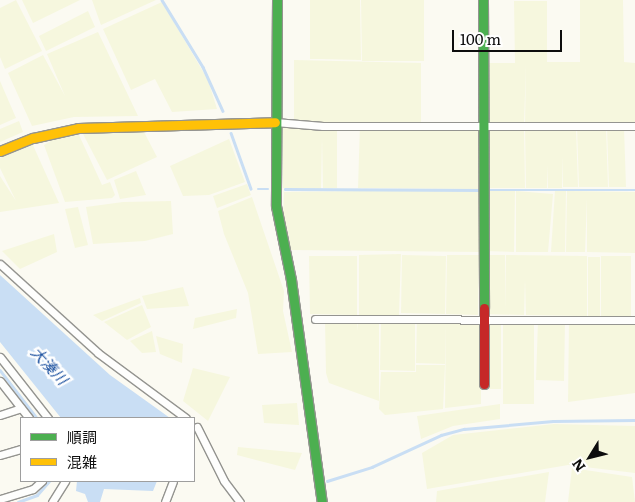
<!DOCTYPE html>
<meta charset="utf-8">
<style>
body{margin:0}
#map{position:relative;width:635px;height:502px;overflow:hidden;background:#fbfaf2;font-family:Literata,"Noto Sans JP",serif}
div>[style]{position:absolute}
.farmland>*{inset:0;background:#f6f7de}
.water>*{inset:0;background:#c9def4}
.stream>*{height:2.5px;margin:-1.25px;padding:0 1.25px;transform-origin:1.25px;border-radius:1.25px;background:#c9def4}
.roads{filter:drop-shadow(1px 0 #949490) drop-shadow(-1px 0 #949490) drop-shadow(0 1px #949490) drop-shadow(0 -1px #949490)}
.street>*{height:7px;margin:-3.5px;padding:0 3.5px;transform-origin:3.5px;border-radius:3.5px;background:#fefefd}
.fast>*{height:9px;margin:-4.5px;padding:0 4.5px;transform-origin:4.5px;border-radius:4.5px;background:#4caf50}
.slow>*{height:9px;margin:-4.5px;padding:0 4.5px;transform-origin:4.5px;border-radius:4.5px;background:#ffc107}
.jam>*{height:9px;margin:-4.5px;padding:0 4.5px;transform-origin:4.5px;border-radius:4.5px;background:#c62828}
span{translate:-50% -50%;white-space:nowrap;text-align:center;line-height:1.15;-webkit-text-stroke:5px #fff;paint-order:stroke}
.water-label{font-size:15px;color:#184e9e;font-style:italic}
.legend{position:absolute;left:20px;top:417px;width:175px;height:65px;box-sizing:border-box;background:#fff;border:1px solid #9e9e9e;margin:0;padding:6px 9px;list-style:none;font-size:15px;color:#0d0d0d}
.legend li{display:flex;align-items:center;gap:10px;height:25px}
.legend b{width:25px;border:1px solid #9e9e9e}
.north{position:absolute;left:565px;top:432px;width:50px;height:50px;-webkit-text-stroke:4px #fff;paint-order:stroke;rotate:234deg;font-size:14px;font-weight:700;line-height:20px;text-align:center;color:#0d0d0d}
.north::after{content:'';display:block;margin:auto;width:18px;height:22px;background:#0d0d0d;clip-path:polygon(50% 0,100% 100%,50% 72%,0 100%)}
.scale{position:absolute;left:452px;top:30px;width:110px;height:22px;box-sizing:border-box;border:2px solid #0d0d0d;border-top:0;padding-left:6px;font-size:15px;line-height:18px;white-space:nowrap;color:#0d0d0d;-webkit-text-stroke:4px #fff;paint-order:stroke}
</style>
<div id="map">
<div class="farmland">
<div style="clip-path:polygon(16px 0,42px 51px,5px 69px,0 57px,0 8px)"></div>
<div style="clip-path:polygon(22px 0,80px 0,33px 23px)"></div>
<div style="clip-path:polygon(92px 0,156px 0,101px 25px)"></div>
<div style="clip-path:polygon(310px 0,360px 0,361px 60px,321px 59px,321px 39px,321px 59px,310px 59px)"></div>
<div style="clip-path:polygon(361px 0,424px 0,424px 61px,362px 61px)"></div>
<div style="clip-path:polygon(580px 0,623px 0,624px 62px,635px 63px,635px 125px,525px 125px,526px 63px,524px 125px,485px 124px,485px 63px,515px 63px,514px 1px,547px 1px,547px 62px,580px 62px)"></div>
<div style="clip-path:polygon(162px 2px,208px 80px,217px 109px,172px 112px,155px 79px,131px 90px,103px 29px)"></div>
<div style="clip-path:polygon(88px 11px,95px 27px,46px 51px,39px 36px)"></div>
<div style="clip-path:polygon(98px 32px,138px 116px,74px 117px,32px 126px,8px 73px,43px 55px,65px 96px,47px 54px)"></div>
<div style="clip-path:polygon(294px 60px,421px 63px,421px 122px,294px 123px)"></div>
<div style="clip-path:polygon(0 81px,16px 118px,0 125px)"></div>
<div style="clip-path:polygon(19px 121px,23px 132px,0 142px,0 129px)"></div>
<div style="clip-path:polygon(360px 125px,482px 128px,480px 189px,358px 188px)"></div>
<div style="clip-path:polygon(283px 126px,337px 127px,337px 188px,323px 188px,322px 138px,321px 189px,283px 188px)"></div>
<div style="clip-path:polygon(485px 127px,524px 127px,525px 188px,484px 188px)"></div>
<div style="clip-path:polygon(525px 127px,576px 127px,578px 187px,563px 187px,562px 156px,562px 188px,548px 188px,547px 165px,547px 188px,526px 188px)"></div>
<div style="clip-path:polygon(577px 127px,606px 127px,608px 187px,579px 187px)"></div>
<div style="clip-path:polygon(607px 128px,624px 128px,626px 187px,609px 187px)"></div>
<div style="clip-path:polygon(104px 131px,144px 132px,157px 157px,107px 180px,82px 132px)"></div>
<div style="clip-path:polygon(79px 135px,102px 185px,110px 182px,115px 195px,112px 198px,65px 202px,44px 145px,54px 139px)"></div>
<div style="clip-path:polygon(229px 139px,245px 182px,209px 195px,183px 196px,170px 166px)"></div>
<div style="clip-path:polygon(32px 143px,59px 203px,0 212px,0 176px,16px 201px,0 168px,0 158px)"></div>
<div style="clip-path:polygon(136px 171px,146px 195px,120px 199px,114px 180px)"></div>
<div style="clip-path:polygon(247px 184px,251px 195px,217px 208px,213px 196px)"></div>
<div style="clip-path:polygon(437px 190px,481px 192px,481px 252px,291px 250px,283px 219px,284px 192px)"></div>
<div style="clip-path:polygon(555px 190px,566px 190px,565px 252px,551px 252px)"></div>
<div style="clip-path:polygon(485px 191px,515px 191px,514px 252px,484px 251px)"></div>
<div style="clip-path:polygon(516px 191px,553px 194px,548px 252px,516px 252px)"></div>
<div style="clip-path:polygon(567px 191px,635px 192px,635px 253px,587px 252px,587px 198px,585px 252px,566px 252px)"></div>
<div style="clip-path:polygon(252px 197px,284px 291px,283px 311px,292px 352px,258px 354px,248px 293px,224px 234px,218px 211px)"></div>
<div style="clip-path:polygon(171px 201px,173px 234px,145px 241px,93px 244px,86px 207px,123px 202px)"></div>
<div style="clip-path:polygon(78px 207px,88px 245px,75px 248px,65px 209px)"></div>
<div style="clip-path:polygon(54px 234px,57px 252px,20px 269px,2px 251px)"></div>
<div style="clip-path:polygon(401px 254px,399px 315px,359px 316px,359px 255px)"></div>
<div style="clip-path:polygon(402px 255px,446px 256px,445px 314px,401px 313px)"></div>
<div style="clip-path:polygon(447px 255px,479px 255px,478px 315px,446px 314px)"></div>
<div style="clip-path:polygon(484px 255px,505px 255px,505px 311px,506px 255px,587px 256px,587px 316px,526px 315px,525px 280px,524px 315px,484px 314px)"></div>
<div style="clip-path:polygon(309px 256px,357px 256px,357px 315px,310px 314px)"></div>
<div style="clip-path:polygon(601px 256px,631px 256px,631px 316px,601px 316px)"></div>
<div style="clip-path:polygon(588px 257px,600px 257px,600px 316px,588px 316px)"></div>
<div style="clip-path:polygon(183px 287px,189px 306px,147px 309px,142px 296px)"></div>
<div style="clip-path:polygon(140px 298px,141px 303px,102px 321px,93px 315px)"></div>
<div style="clip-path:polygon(142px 305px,151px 327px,127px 340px,104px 322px)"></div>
<div style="clip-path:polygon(237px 309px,236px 318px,193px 329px,195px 318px)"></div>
<div style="clip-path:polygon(381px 318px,415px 319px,415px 371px,380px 370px)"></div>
<div style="clip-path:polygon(358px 319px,379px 319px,379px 401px,329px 383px,326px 373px,325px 321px,357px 321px,358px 331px)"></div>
<div style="clip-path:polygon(417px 319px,481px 321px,481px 404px,445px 408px,446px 321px,445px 364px,416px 363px)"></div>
<div style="clip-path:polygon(486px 320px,501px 320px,501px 389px,485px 389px)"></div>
<div style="clip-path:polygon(538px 321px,565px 321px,564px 381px,536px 380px)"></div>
<div style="clip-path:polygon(569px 321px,635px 321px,635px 393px,568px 402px)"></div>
<div style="clip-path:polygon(503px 322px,534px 322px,534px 404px,503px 404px)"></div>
<div style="clip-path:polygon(152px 331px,156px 352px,142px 353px,130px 341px)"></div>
<div style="clip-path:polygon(156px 336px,183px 344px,182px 363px,160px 354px)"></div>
<div style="clip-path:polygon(416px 365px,445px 365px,443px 409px,385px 415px,379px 409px,381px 372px,416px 372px)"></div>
<div style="clip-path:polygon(193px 368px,230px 377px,208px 421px,183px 401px)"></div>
<div style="clip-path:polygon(297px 403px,299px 425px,264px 423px,262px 405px)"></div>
<div style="clip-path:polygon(500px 404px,500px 419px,453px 426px,421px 439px,417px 416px)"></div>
<div style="clip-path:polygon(554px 424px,635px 426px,635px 473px,568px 465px,427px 489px,422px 453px,453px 435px)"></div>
<div style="clip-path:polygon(238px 447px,302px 453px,295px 470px,237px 455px)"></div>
<div style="clip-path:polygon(572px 468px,632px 477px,635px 502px,568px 502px)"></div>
<div style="clip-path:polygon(549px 472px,545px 502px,436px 502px,437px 491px)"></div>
</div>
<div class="water">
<div style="clip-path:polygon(0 275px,110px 375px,170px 418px,61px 418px,0 342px)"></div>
<div style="clip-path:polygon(77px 481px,157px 481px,153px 491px,104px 489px,100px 502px,88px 502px,85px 494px,76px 491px)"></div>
</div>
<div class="stream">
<div style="left:162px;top:0;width:79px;rotate:58.5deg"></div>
<div style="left:203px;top:67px;width:48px;rotate:65.6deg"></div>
<div style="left:231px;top:133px;width:59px;rotate:70.3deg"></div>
<div style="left:258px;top:189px;width:10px"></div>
<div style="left:285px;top:189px;width:196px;rotate:0.3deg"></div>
<div style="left:487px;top:190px;width:148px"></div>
<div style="left:0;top:370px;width:61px;rotate:52.4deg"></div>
<div style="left:327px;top:481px;width:47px;rotate:-17.3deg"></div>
<div style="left:372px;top:467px;width:76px;rotate:-24.9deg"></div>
<div style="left:441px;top:435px;width:24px;rotate:-15deg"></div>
<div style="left:464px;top:429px;width:89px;rotate:-5.1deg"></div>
<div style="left:553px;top:421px;width:82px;rotate:-0.7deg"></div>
<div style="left:18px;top:502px;width:20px;rotate:-20deg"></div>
<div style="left:37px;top:495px;width:18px;rotate:-49deg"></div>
</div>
<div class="roads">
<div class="street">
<div style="left:275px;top:122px;width:48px;rotate:4.8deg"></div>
<div style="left:323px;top:126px;width:312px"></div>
<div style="left:0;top:264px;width:132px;rotate:42.2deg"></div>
<div style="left:98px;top:353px;width:109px;rotate:36.5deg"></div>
<div style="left:315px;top:319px;width:320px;rotate:0.2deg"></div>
<div style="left:0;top:357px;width:78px;rotate:51.8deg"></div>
<div style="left:0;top:381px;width:47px;rotate:51.9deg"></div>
<div style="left:0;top:415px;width:22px;rotate:-18deg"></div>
<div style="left:197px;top:427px;width:60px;rotate:63.4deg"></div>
<div style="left:224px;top:481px;width:26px;rotate:53deg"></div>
<div style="left:0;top:455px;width:22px;rotate:-16deg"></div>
<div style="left:0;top:499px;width:34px;rotate:-17deg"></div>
<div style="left:33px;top:489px;width:12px;rotate:-42deg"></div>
<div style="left:52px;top:502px;width:25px;rotate:-58deg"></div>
<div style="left:165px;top:502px;width:22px;rotate:-69deg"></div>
</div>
<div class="fast">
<div style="left:277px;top:0;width:206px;rotate:90.3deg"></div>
<div style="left:276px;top:206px;width:76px;rotate:78.5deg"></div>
<div style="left:291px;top:280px;width:224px;rotate:82.1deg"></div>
<div style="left:483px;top:0;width:308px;rotate:89.8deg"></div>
</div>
<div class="slow">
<div style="left:0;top:151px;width:35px;rotate:-22deg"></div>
<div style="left:33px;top:138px;width:46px;rotate:-12.5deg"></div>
<div style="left:78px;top:128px;width:197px;rotate:-1.7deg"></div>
</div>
<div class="jam">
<div style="left:484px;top:308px;width:76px;rotate:90deg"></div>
</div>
</div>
<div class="water-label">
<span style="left:50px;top:365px;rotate:47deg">大湊川</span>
</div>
<ul class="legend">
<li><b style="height:6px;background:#4caf50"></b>順調</li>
<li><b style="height:6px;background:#ffc107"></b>混雑</li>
</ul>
<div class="north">N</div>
<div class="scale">100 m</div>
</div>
